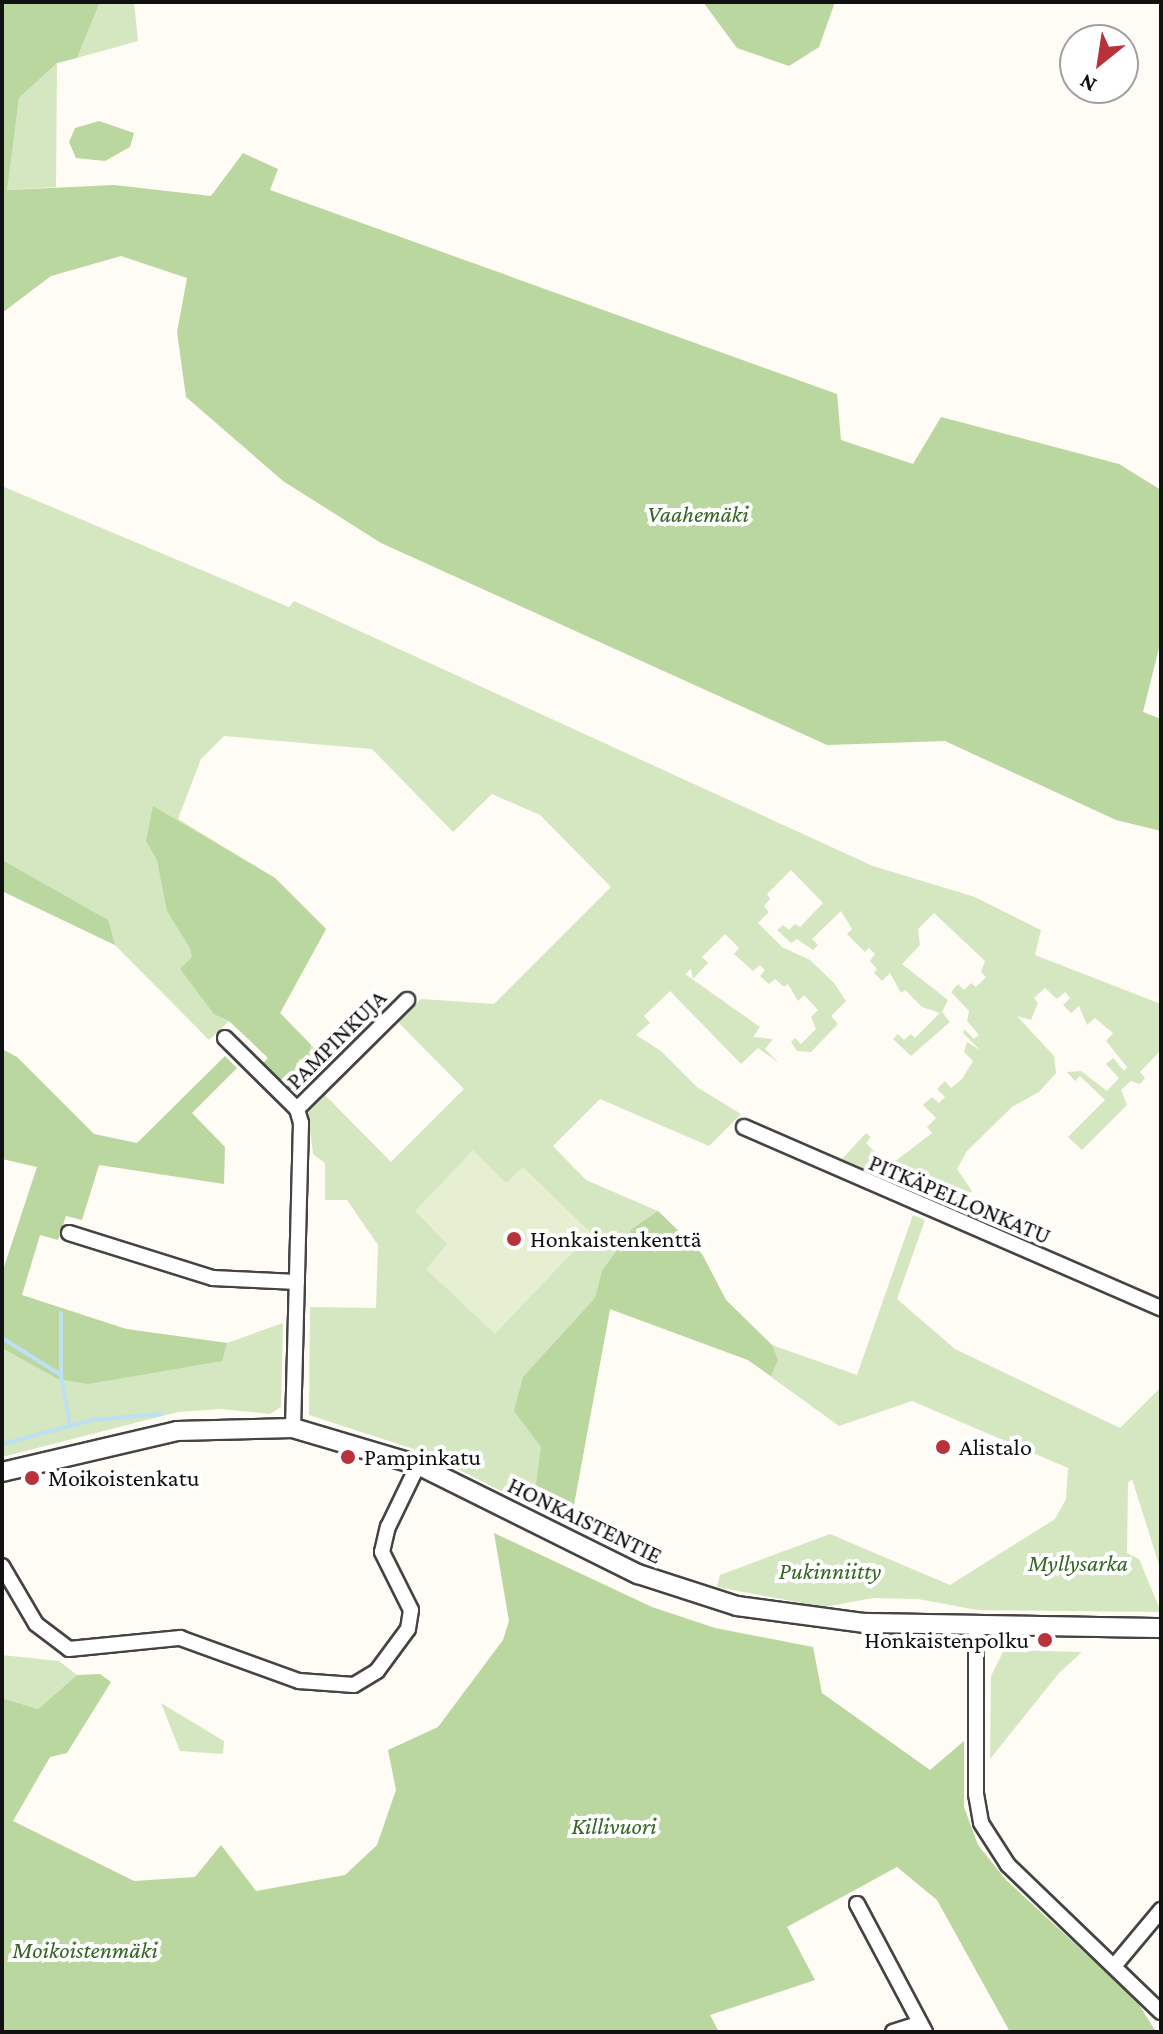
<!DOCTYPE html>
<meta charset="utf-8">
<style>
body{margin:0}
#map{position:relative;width:1163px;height:2034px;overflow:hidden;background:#fefcf5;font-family:"Crimson Pro",serif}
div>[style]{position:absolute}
.green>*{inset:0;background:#d5e7c0}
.forest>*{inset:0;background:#bad7a0}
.pitch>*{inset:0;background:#e6efd1}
.stream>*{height:4px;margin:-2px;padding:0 2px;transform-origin:2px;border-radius:2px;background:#bde0f2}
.roads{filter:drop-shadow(2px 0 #444) drop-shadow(-2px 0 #444) drop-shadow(0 2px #444) drop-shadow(0 -2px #444)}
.minor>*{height:14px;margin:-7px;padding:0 7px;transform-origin:7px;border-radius:7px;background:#fff}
.tertiary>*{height:18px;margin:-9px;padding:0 9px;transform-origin:9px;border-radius:9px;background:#fff}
.dots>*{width:22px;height:22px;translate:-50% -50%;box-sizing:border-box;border:4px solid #fff;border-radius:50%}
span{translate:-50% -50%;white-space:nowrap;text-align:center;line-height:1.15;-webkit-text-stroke:8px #fff;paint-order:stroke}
.park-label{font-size:24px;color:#336524;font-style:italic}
.street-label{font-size:24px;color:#111}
.poi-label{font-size:24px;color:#111}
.left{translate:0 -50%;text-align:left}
.right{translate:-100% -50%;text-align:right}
.frame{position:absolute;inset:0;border:4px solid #111;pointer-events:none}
.north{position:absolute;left:1059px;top:24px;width:80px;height:80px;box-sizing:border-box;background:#fff;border:2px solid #a0a0a0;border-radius:50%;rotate:210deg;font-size:22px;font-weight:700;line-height:32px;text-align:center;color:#111}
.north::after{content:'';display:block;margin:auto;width:28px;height:36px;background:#b8323b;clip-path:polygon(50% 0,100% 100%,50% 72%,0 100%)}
</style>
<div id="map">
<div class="green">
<div style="clip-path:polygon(100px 2px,134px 2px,138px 41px,77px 58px)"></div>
<div style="clip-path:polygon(57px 63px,56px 187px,6px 190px,19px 98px)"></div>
<div style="clip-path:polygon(2px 486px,289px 607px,294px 601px,873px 866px,975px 897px,1041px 930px,1035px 955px,1161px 1004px,1161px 1050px,1140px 1072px,1145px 1078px,1140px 1084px,1131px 1081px,1121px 1090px,1127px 1105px,1082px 1150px,1068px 1137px,1105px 1100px,1080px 1076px,1075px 1081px,1067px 1072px,1081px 1071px,1107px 1091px,1119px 1078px,1106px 1064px,1113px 1058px,1124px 1071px,1127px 1067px,1106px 1041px,1113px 1033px,1095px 1018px,1087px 1025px,1079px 1006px,1071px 1013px,1063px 1005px,1070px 998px,1065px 992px,1057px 999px,1045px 988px,1034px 998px,1038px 1003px,1031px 1020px,1017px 1016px,1054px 1056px,1056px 1073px,1039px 1092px,1012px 1107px,967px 1151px,957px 1169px,972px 1191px,966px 1200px,987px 1214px,1009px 1220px,1011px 1232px,842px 1159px,866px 1133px,871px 1137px,866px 1143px,889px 1166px,932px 1133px,927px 1127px,936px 1118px,923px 1105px,932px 1097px,939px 1103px,945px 1097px,937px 1089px,945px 1081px,951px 1088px,962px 1079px,973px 1061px,964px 1052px,967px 1042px,980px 1050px,963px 1033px,964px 1029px,974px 1039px,979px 1035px,967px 1021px,969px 1011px,951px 992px,958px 984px,964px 990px,971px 983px,976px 987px,986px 977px,981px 972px,985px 961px,934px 913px,918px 929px,920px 945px,902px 964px,948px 1000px,942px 1012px,950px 1022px,911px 1056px,893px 1039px,898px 1034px,904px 1040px,911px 1034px,915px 1038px,940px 1013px,922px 1007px,905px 990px,901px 993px,890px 973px,882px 981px,874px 973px,877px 969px,870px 961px,875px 954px,869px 948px,865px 952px,847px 934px,852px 929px,841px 911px,812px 939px,818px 945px,813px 950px,797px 939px,791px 943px,777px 930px,783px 925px,789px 930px,795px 924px,800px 927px,823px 903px,791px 870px,767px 894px,770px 899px,764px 906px,769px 912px,758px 923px,782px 947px,810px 960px,834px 983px,846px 1001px,831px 1016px,838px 1024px,811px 1052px,797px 1051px,791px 1042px,795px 1038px,801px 1044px,816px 1029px,811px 1017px,818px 1010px,804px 995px,798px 1001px,788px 984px,784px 987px,775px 979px,769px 984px,760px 976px,765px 970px,760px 965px,753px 971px,742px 961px,734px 954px,739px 948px,725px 934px,702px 957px,708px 963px,693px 979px,691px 969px,685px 974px,760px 1027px,753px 1037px,773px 1039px,765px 1049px,779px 1063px,758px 1048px,741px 1064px,670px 991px,644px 1016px,650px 1023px,636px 1035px,661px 1051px,697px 1087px,741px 1114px,709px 1146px,600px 1099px,553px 1146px,586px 1180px,658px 1211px,702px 1254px,726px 1300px,772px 1345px,857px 1375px,913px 1215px,925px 1220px,897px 1299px,955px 1349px,1120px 1428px,1161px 1387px,1161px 1571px,1132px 1479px,1128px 1483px,1127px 1553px,1139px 1559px,1161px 1612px,977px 1610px,918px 1599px,873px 1598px,824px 1607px,717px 1587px,720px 1575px,830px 1534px,950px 1585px,1055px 1519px,1066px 1499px,1068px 1468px,912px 1401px,839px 1426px,748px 1360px,610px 1309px,570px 1526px,426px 1453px,309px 1415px,310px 1307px,376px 1308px,378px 1245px,347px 1200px,325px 1200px,325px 1163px,313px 1154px,308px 1113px,325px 1095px,391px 1162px,464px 1089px,398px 1022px,421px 999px,494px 1004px,611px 887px,540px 815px,492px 794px,453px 832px,372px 749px,224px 736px,201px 759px,178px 819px,275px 878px,326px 929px,280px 1013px,329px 1063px,296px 1089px,232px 1018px,209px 1040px,115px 945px,2px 891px)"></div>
<div style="clip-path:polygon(2px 1289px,126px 1329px,227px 1343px,283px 1323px,281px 1407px,270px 1414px,221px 1409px,178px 1412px,2px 1457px)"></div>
<div style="clip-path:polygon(1004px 1650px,1082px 1652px,1059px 1673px,990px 1759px,991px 1676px)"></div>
<div style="clip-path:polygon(2px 1655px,59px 1661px,77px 1675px,38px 1709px,2px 1698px)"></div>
<div style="clip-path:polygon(161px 1703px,224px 1741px,223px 1754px,180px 1751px)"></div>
</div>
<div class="forest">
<div style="clip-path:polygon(2px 2px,100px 2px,77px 58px,57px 63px,19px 98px,7px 190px,114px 185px,211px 196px,243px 153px,278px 169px,270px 190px,837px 394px,841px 440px,913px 464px,941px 417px,1119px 464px,1161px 490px,1161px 640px,1143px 712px,1161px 719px,1161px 831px,1116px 820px,945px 741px,827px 745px,381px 543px,283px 481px,186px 397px,177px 332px,187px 278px,121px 256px,51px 276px,2px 313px)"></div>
<div style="clip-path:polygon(703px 2px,835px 2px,819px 47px,789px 66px,737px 48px)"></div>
<div style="clip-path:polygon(99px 121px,134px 133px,130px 147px,105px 161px,76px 158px,69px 142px,75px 128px)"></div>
<div style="clip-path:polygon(153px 806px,275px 878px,326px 929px,280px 1013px,311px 1045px,303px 1079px,294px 1092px,286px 1092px,260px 1066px,268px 1058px,229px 1021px,214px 1014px,180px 969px,192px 957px,190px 948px,167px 911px,157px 860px,146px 841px)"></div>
<div style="clip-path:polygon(2px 860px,108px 920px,115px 945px,2px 891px)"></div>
<div style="clip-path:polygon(2px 1049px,17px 1057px,94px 1134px,137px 1143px,225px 1056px,237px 1068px,192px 1113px,225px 1147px,224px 1184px,99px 1165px,82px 1220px,66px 1216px,58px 1240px,40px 1235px,22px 1295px,126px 1329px,227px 1343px,222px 1361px,88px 1384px,58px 1379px,2px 1348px,2px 1273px,37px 1167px,2px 1159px)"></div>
<div style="clip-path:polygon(658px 1211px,702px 1254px,726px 1300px,772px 1345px,778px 1360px,771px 1376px,748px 1360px,610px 1309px,570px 1526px,533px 1507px,541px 1447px,514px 1411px,523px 1377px,595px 1298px,602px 1271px,632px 1229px)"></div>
<div style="clip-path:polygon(494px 1533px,652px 1607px,715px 1628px,813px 1647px,822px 1693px,930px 1770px,964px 1741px,964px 1807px,978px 1845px,1006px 1880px,1137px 2001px,1156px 2032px,1010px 2032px,937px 1900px,897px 1867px,787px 1927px,815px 1980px,710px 2015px,719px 2032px,2px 2032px,2px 1698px,38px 1709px,77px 1675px,100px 1674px,111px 1682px,67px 1753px,50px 1757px,13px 1821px,134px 1881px,195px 1877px,221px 1845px,256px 1891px,345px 1875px,377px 1845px,396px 1790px,388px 1750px,438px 1727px,503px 1640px,509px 1621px)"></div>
</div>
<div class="pitch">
<div style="clip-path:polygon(473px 1150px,506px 1183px,523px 1167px,591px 1233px,495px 1334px,426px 1269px,447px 1244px,415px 1211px)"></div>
</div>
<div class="stream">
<div style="left:61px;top:1313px;width:62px;rotate:90deg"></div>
<div style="left:61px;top:1375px;width:51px;rotate:79.8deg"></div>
<div style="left:2px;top:1338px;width:70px;rotate:32.1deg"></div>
<div style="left:2px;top:1444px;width:94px;rotate:-14.8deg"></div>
<div style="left:93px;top:1420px;width:69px;rotate:-5deg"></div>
</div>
<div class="roads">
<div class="minor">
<div style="left:225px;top:1038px;width:101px;rotate:44.6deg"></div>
<div style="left:297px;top:1109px;width:15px;rotate:74deg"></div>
<div style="left:301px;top:1123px;width:305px;rotate:91.5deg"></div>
<div style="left:297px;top:1109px;width:155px;rotate:-44.7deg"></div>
<div style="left:744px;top:1127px;width:455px;rotate:23.5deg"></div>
<div style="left:69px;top:1233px;width:151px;rotate:17.4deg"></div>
<div style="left:213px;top:1278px;width:84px;rotate:2.7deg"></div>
<div style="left:2px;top:1566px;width:67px;rotate:59.6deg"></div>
<div style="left:36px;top:1624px;width:41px;rotate:37.1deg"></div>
<div style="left:69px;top:1649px;width:112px;rotate:-5.7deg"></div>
<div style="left:180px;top:1638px;width:127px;rotate:19.9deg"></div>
<div style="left:299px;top:1681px;width:55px;rotate:4.2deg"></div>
<div style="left:354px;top:1685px;width:27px;rotate:-31deg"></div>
<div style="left:377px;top:1671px;width:52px;rotate:-53.6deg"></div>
<div style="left:408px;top:1629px;width:19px;rotate:-81deg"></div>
<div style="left:411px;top:1610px;width:65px;rotate:-116.6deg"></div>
<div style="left:382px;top:1552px;width:26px;rotate:-77deg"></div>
<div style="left:388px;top:1527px;width:69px;rotate:-64.2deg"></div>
<div style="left:976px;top:1624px;width:170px;rotate:90deg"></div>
<div style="left:976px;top:1794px;width:29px;rotate:80deg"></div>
<div style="left:981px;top:1823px;width:50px;rotate:57.3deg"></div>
<div style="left:1008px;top:1865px;width:212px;rotate:43.9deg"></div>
<div style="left:857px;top:1904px;width:145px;rotate:62deg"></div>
<div style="left:1115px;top:1965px;width:72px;rotate:-50.1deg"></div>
<div style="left:893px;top:2032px;width:28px;rotate:-18deg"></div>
</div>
<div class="tertiary">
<div style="left:2px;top:1472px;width:180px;rotate:-13.2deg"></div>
<div style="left:177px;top:1431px;width:116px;rotate:-1.5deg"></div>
<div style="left:293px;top:1428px;width:130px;rotate:16.5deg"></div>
<div style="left:418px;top:1465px;width:246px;rotate:26.4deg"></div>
<div style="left:638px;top:1574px;width:104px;rotate:17.9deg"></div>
<div style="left:737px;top:1606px;width:129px;rotate:7.6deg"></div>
<div style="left:865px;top:1623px;width:296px;rotate:1deg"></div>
</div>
</div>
<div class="dots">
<div style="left:514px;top:1239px;background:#b8323b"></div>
<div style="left:943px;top:1447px;background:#b8323b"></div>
<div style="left:348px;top:1457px;background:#b8323b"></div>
<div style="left:32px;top:1478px;background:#b8323b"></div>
<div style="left:1045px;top:1640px;background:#b8323b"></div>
</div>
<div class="park-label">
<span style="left:698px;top:514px">Vaahemäki</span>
<span style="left:1078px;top:1563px">Myllysarka</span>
<span style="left:830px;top:1571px">Pukinniitty</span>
<span style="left:614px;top:1826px">Killivuori</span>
<span style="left:85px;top:1950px">Moikoistenmäki</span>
</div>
<div class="street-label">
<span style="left:336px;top:1039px;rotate:-45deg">PAMPINKUJA</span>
<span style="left:960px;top:1199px;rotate:23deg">PITKÄPELLONKATU</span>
<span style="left:585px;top:1520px;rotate:26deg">HONKAISTENTIE</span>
</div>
<div class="poi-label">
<span class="left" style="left:530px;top:1239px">Honkaistenkenttä</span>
<span class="left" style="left:959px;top:1447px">Alistalo</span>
<span class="left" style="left:364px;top:1457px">Pampinkatu</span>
<span class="left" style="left:48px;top:1478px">Moikoistenkatu</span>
<span class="right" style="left:1029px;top:1640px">Honkaistenpolku</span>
</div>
<div class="frame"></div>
<div class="north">N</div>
</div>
